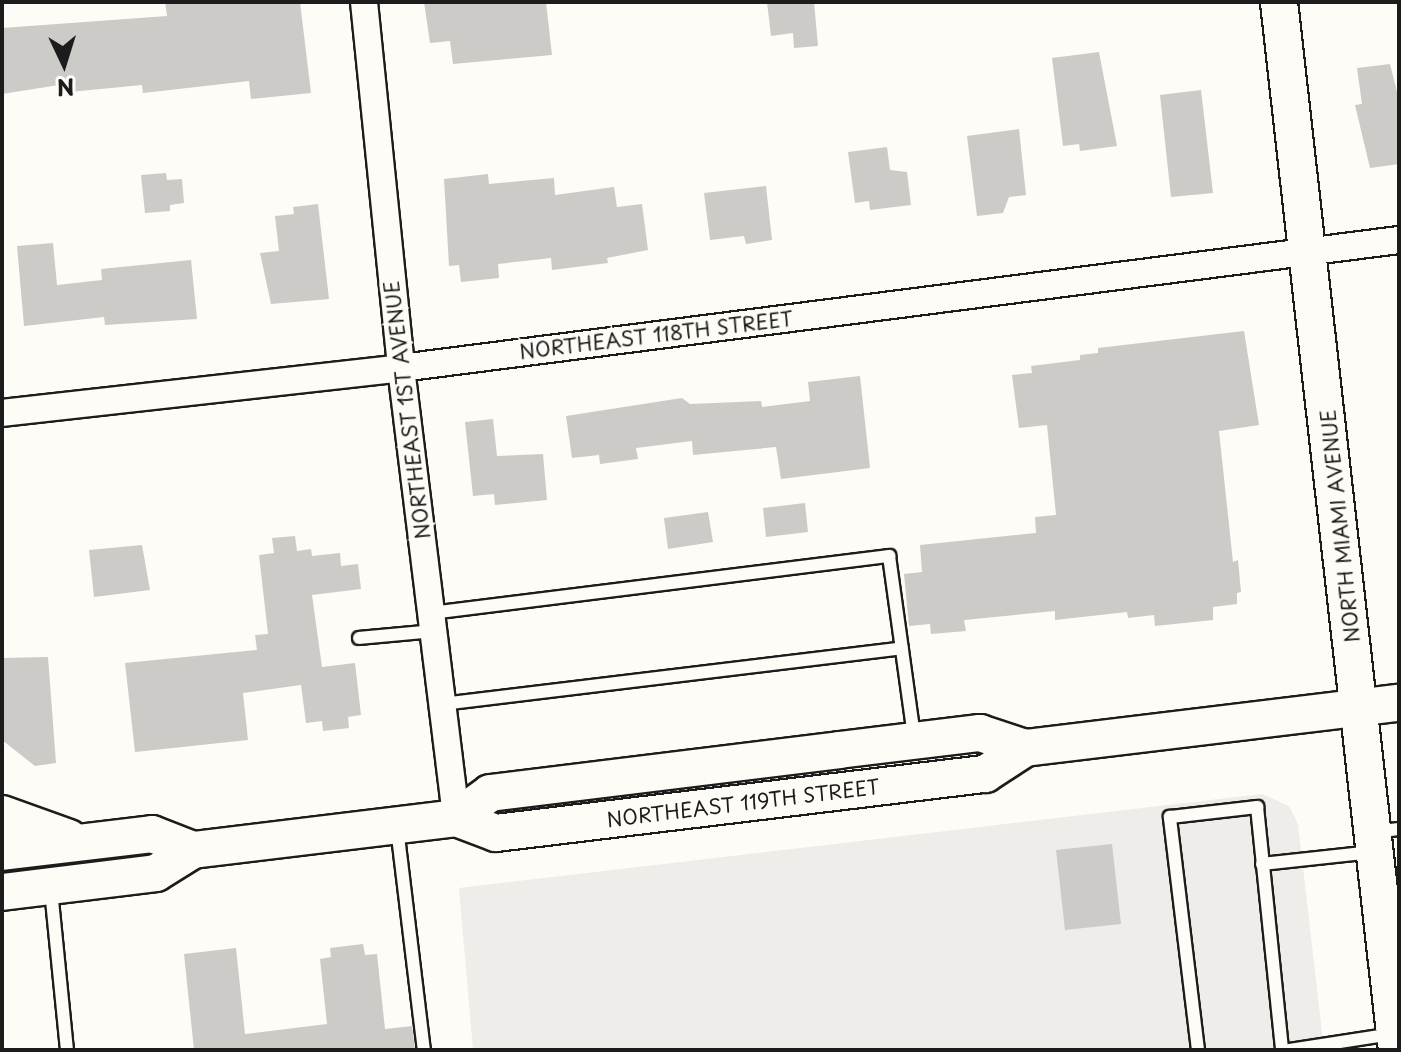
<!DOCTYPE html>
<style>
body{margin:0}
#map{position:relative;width:1401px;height:1052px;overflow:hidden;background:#fdfcf7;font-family:"Playpen Sans",sans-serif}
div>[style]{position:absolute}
.built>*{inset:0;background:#eeede9}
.building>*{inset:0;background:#cccbc8}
.roads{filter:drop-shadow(2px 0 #1c1c1c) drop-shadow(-2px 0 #1c1c1c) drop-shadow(0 2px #1c1c1c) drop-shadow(0 -2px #1c1c1c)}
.lane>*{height:12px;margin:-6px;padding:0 6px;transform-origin:6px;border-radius:6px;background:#fdfcf7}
.street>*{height:26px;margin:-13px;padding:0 13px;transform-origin:13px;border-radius:13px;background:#fdfcf7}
.secondary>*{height:36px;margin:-18px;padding:0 18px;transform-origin:18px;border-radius:18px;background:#fdfcf7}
span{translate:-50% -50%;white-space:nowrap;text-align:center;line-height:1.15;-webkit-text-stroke:7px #fdfcf7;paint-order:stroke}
.street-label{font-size:20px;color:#1c1c1c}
.frame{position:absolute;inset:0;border:4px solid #1c1c1c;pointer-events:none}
.north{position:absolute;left:24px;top:24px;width:80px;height:80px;-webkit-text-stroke:6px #fdfcf7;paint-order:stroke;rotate:176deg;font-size:22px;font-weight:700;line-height:32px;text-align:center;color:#1c1c1c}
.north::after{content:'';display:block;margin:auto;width:28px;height:36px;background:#1c1c1c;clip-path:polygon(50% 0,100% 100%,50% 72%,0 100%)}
</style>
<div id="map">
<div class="built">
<div style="clip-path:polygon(1262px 794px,1289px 806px,1298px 824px,1324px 1050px,473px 1050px,459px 888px)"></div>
</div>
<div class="building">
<div style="clip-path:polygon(165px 2px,300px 2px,311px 93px,251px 99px,249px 81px,143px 93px,142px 85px,59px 93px,59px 85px,2px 94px,2px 28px,167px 16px)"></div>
<div style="clip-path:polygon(424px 2px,546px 2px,552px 55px,453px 64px,450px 41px,430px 43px)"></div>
<div style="clip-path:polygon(767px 2px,814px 2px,818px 46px,794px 48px,793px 33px,771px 36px)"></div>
<div style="clip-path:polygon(1099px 52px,1117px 146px,1080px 151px,1079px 144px,1063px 146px,1052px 58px)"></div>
<div style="clip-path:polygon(1390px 64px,1399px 100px,1399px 164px,1370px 168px,1355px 105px,1362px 104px,1357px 68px)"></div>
<div style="clip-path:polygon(1201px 90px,1213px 193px,1171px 197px,1160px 95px)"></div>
<div style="clip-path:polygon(1019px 129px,1026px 195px,1009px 197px,1003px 213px,977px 216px,967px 136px)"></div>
<div style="clip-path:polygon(887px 147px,890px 170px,907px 172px,911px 205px,870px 210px,869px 201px,855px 203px,848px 152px)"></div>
<div style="clip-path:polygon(166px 173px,167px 180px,182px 179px,184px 203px,170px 205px,170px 211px,145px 213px,141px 175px)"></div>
<div style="clip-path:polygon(488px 174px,489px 184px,554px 178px,555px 195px,614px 187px,617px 207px,642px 204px,648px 250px,607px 258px,608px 263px,552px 270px,551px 258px,498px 264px,499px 278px,461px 282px,459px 265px,449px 266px,444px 179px)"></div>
<div style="clip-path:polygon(766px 186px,772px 240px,746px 244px,744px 236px,710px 240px,704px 193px)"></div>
<div style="clip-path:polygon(318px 204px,329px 299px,271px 304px,260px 253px,279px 251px,275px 216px,294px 214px,293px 207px)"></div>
<div style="clip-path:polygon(53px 243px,57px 285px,102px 280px,101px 269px,191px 260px,197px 319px,105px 325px,104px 317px,24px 326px,17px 246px)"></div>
<div style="clip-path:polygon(1244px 331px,1259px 425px,1219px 431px,1233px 562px,1238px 560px,1241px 592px,1237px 593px,1237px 604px,1213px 607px,1213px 620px,1155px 626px,1154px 615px,1128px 618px,1127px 612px,1055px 620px,1055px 611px,964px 620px,966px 631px,931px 634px,930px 624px,909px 626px,904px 574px,922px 572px,920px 545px,1036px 533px,1035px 517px,1056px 515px,1047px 425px,1019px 428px,1012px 375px,1032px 373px,1031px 366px,1080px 360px,1080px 355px,1098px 353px,1098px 348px)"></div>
<div style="clip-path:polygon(860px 376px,870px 468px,781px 479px,776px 447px,693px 455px,692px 441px,636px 448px,638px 459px,600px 464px,599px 455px,572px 458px,566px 416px,682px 398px,690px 404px,761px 401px,762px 407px,810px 401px,808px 382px)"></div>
<div style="clip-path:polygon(493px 419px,497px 456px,543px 454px,547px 500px,495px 505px,494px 494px,473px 496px,465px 422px)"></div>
<div style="clip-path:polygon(805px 503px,808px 532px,766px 537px,763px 508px)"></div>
<div style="clip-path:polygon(708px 512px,713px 542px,668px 549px,664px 518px)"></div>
<div style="clip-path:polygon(295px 536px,297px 551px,311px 549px,312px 556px,340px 553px,341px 566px,358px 564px,361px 589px,312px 595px,322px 667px,355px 663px,361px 715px,348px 717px,349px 728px,323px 731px,322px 721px,306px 723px,301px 685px,243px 693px,248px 740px,135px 752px,125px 663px,257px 650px,255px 635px,268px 634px,259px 555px,274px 553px,272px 538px)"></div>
<div style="clip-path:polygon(142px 545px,150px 590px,94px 597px,89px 550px)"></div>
<div style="clip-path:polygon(48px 657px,56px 763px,35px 766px,2px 740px,2px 658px)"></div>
<div style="clip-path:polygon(1112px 844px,1121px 924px,1065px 930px,1056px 850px)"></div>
<div style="clip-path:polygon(363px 944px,365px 955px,377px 954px,385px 1029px,412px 1026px,415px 1050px,194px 1050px,184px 954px,236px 948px,245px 1034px,327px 1024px,320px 959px,331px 957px,330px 948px)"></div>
</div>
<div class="roads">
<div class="lane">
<div style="left:431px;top:613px;width:462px;rotate:-7.1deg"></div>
<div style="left:889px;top:556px;width:183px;rotate:82.1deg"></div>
<div style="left:359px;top:638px;width:75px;rotate:-5.3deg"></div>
<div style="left:442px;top:704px;width:463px;rotate:-6.9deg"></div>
<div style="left:397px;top:828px;width:224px;rotate:83.1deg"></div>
<div style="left:1374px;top:832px;width:25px;rotate:-7deg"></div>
<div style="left:1262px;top:864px;width:111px;rotate:-6.2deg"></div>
<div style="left:51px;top:890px;width:161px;rotate:84.3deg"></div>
<div style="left:1198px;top:1050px;width:235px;rotate:-96.9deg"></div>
<div style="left:1170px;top:817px;width:88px;rotate:-6.6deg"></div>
<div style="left:1257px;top:807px;width:244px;rotate:84.1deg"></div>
<div style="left:1289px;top:1050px;width:104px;rotate:-8.8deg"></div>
</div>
<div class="street">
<div style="left:364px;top:2px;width:368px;rotate:84.2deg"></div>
<div style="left:401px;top:368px;width:453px;rotate:83deg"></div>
<div style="left:2px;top:413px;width:402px;rotate:-6.4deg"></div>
<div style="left:401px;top:368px;width:1006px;rotate:-7.31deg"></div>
</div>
<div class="secondary">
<div style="left:1279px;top:2px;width:1055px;rotate:83.58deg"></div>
<div style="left:2px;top:814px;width:71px;rotate:19.7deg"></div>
<div style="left:456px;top:818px;width:42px;rotate:-36.3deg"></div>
<div style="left:490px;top:793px;width:352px;rotate:-7deg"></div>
<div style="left:839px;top:750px;width:142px;rotate:-6.9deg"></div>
<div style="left:980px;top:733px;width:47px;rotate:18.4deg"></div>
<div style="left:1025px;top:748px;width:377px;rotate:-6.9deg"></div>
<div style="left:2px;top:852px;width:151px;rotate:-6.8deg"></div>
<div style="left:152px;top:834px;width:44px;rotate:21.3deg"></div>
<div style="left:2px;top:892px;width:155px;rotate:-7deg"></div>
<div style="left:156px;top:873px;width:44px;rotate:-31.9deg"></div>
<div style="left:193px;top:850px;width:265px;rotate:-6.9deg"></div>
<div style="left:456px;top:818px;width:43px;rotate:20.6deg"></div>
<div style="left:496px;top:833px;width:493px;rotate:-6.9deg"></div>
<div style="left:985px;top:774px;width:48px;rotate:-33deg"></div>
</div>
</div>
<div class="street-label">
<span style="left:656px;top:335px;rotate:-7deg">NORTHEAST 118TH STREET</span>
<span style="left:407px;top:410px;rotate:-97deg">NORTHEAST 1ST AVENUE</span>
<span style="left:1340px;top:526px;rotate:-96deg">NORTH MIAMI AVENUE</span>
<span style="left:743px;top:803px;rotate:-7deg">NORTHEAST 119TH STREET</span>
</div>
<div class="frame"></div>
<div class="north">N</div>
</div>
